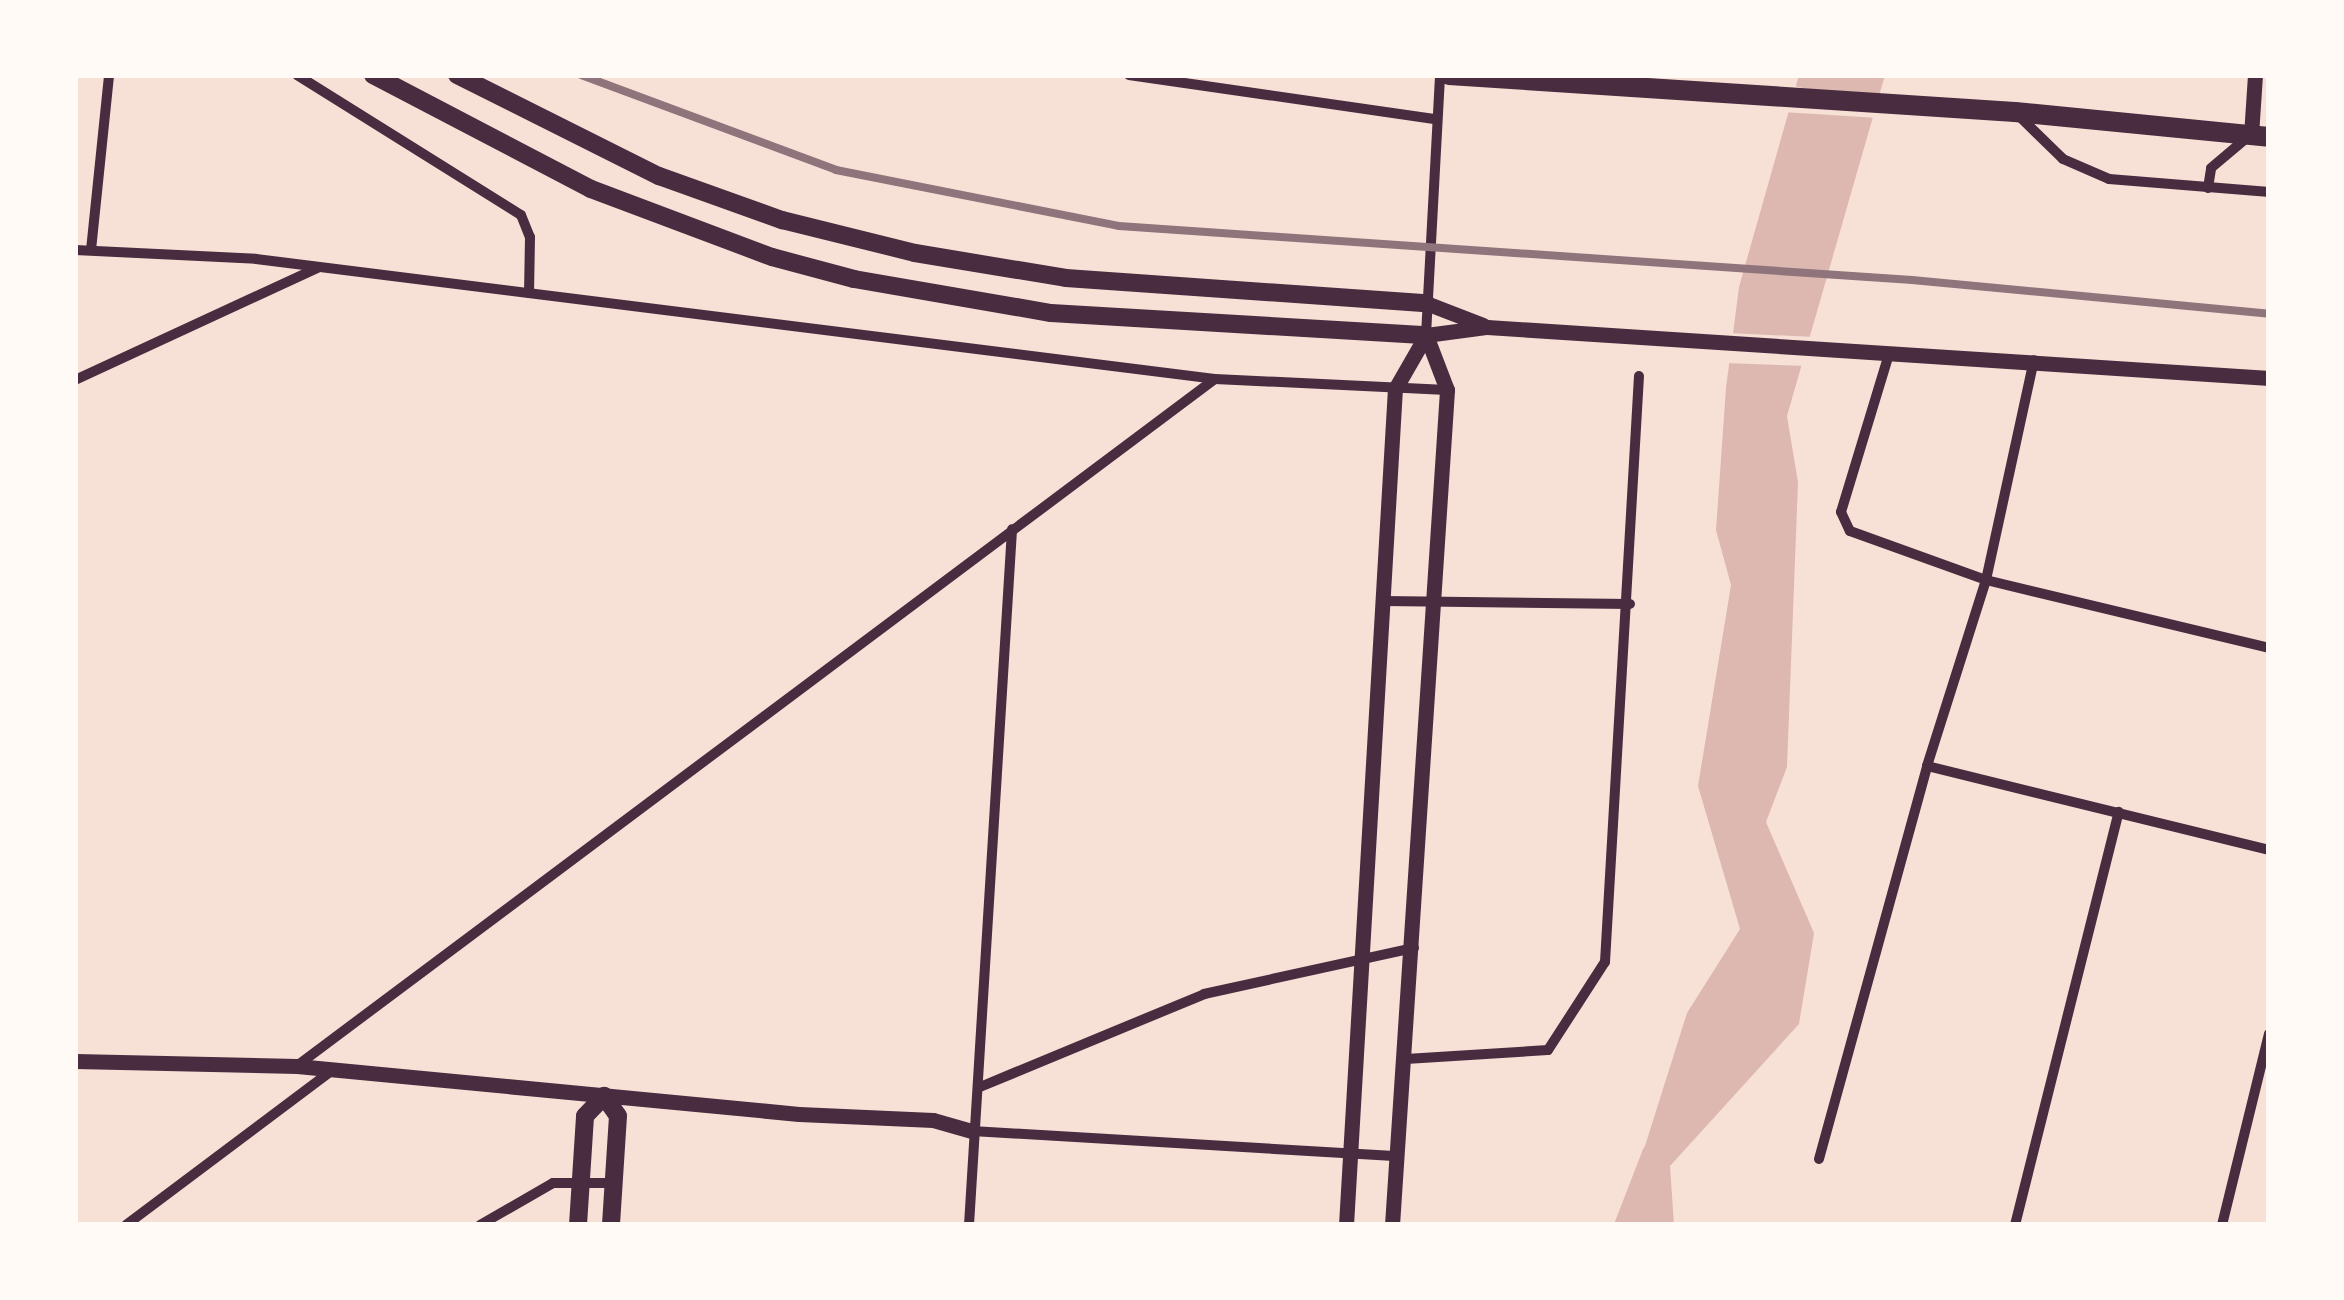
<!DOCTYPE html>
<style>
body{margin:0}
#map{position:relative;width:2344px;height:1300px;overflow:hidden;background:#f7e1d7;font-family:"Nunito Sans",sans-serif}
div>[style]{position:absolute}
.water>*{inset:0;background:#dcb8b0}
.pier>*{inset:0;background:#f7e1d7}
.stream>*{height:8px;margin:-4px;padding:0 4px;transform-origin:4px;border-radius:4px;background:#dcb8b0}
.minor>*{height:10px;margin:-5px;padding:0 5px;transform-origin:5px;border-radius:5px;background:#4a2c40}
.tertiary>*{height:15px;margin:-7.5px;padding:0 7.5px;transform-origin:7.5px;border-radius:7.5px;background:#4a2c40}
.secondary>*{height:18px;margin:-9px;padding:0 9px;transform-origin:9px;border-radius:9px;background:#4a2c40}
.trunk>*{height:20px;margin:-10px;padding:0 10px;transform-origin:10px;border-radius:10px;background:#4a2c40}
.rail>*{height:8px;margin:-4px;padding:0 4px;transform-origin:4px;border-radius:4px;background:#8f747c}
span{translate:-50% -50%;white-space:nowrap;text-align:center;line-height:1.15;-webkit-text-stroke:9px #fffaf5;paint-order:stroke}
.frame{position:absolute;inset:0;border:78px solid #fffaf5;pointer-events:none}
</style>
<div id="map">
<div class="water">
<div style="clip-path:polygon(1799px 75px,1885px 75px,1787px 416px,1798px 482px,1787px 767px,1766px 822px,1814px 933px,1799px 1024px,1670px 1166px,1674px 1225px,1620px 1225px,1687px 1013px,1740px 929px,1698px 786px,1731px 585px,1716px 530px,1726px 388px,1739px 287px)"></div>
</div>
<div class="pier">
<div style="clip-path:polygon(1791px 85px,1881px 108px,1878px 118px,1783px 112px)"></div>
<div style="clip-path:polygon(1728px 333px,1815px 337px,1807px 366px,1724px 363px)"></div>
</div>
<div class="stream">
<div style="left:1618px;top:1225px;width:80px;rotate:-68.9deg"></div>
</div>
<div class="minor">
<div style="left:297px;top:75px;width:264px;rotate:32deg"></div>
<div style="left:521px;top:215px;width:24px;rotate:68deg"></div>
<div style="left:530px;top:237px;width:56px;rotate:91deg"></div>
<div style="left:1129px;top:75px;width:310px;rotate:8.2deg"></div>
<div style="left:2020px;top:117px;width:60px;rotate:44.3deg"></div>
<div style="left:2063px;top:159px;width:50px;rotate:23.5deg"></div>
<div style="left:2109px;top:179px;width:161px;rotate:4.6deg"></div>
<div style="left:2208px;top:188px;width:20px;rotate:-81deg"></div>
<div style="left:2211px;top:168px;width:51px;rotate:-40.2deg"></div>
<div style="left:75px;top:250px;width:181px;rotate:2.8deg"></div>
<div style="left:256px;top:259px;width:966px;rotate:7.13deg"></div>
<div style="left:1215px;top:379px;width:232px;rotate:2.7deg"></div>
<div style="left:91px;top:250px;width:176px;rotate:-84.1deg"></div>
<div style="left:1426px;top:335px;width:260px;rotate:-86.9deg"></div>
<div style="left:1889px;top:354px;width:165px;rotate:106.9deg"></div>
<div style="left:1841px;top:512px;width:21px;rotate:65deg"></div>
<div style="left:1850px;top:531px;width:145px;rotate:19.8deg"></div>
<div style="left:1986px;top:580px;width:291px;rotate:13.5deg"></div>
<div style="left:75px;top:380px;width:267px;rotate:-24.8deg"></div>
<div style="left:1384px;top:601px;width:246px;rotate:0.7deg"></div>
<div style="left:1927px;top:766px;width:352px;rotate:13.8deg"></div>
<div style="left:1406px;top:1059px;width:142px;rotate:-3.6deg"></div>
<div style="left:1548px;top:1050px;width:105px;rotate:-57.1deg"></div>
<div style="left:1605px;top:962px;width:587px;rotate:-86.68deg"></div>
<div style="left:298px;top:1065px;width:1145px;rotate:-36.8deg"></div>
<div style="left:980px;top:1087px;width:243px;rotate:-22.5deg"></div>
<div style="left:1204px;top:994px;width:215px;rotate:-12.4deg"></div>
<div style="left:972px;top:1131px;width:427px;rotate:3.4deg"></div>
<div style="left:1819px;top:1159px;width:408px;rotate:-74.6deg"></div>
<div style="left:1927px;top:766px;width:195px;rotate:-72.4deg"></div>
<div style="left:1986px;top:580px;width:225px;rotate:-77.7deg"></div>
<div style="left:126px;top:1225px;width:255px;rotate:-36.9deg"></div>
<div style="left:480px;top:1225px;width:84px;rotate:-29.9deg"></div>
<div style="left:553px;top:1183px;width:61px"></div>
<div style="left:969px;top:1225px;width:697px;rotate:-86.46deg"></div>
<div style="left:2015px;top:1225px;width:426px;rotate:-75.9deg"></div>
<div style="left:2222px;top:1225px;width:197px;rotate:-76.2deg"></div>
</div>
<div class="tertiary">
<div style="left:2251px;top:135px;width:60px;rotate:-86.2deg"></div>
<div style="left:1426px;top:303px;width:61px;rotate:21.1deg"></div>
<div style="left:1426px;top:335px;width:62px;rotate:-7.5deg"></div>
<div style="left:1487px;top:327px;width:784px;rotate:3.73deg"></div>
<div style="left:75px;top:1061px;width:222px;rotate:1.3deg"></div>
<div style="left:297px;top:1066px;width:504px;rotate:5.46deg"></div>
<div style="left:799px;top:1114px;width:134px;rotate:2.6deg"></div>
<div style="left:933px;top:1120px;width:41px;rotate:15.8deg"></div>
<div style="left:1346px;top:1225px;width:837px;rotate:-86.65deg"></div>
<div style="left:1395px;top:389px;width:62px;rotate:-60.1deg"></div>
<div style="left:1392px;top:1225px;width:837px;rotate:-86.23deg"></div>
<div style="left:1447px;top:390px;width:59px;rotate:-110.9deg"></div>
</div>
<div class="secondary">
<div style="left:373px;top:75px;width:246px;rotate:27.6deg"></div>
<div style="left:591px;top:189px;width:193px;rotate:20.6deg"></div>
<div style="left:772px;top:257px;width:85px;rotate:15deg"></div>
<div style="left:854px;top:279px;width:200px;rotate:9.8deg"></div>
<div style="left:1051px;top:313px;width:376px;rotate:3.4deg"></div>
<div style="left:457px;top:75px;width:226px;rotate:26.6deg"></div>
<div style="left:659px;top:176px;width:131px;rotate:19.7deg"></div>
<div style="left:782px;top:220px;width:137px;rotate:13.9deg"></div>
<div style="left:915px;top:253px;width:153px;rotate:9.4deg"></div>
<div style="left:1066px;top:278px;width:361px;rotate:4deg"></div>
<div style="left:578px;top:1225px;width:109px;rotate:-86.3deg"></div>
<div style="left:585px;top:1116px;width:28px;rotate:-46deg"></div>
<div style="left:604px;top:1096px;width:24px;rotate:55deg"></div>
<div style="left:618px;top:1116px;width:109px;rotate:93.7deg"></div>
</div>
<div class="trunk">
<div style="left:1449px;top:75px;width:567px;rotate:3.74deg"></div>
<div style="left:2015px;top:112px;width:255px;rotate:5.6deg"></div>
</div>
<div class="rail">
<div style="left:581px;top:75px;width:272px;rotate:20.4deg"></div>
<div style="left:836px;top:170px;width:288px;rotate:11.2deg"></div>
<div style="left:1119px;top:226px;width:795px;rotate:3.9deg"></div>
<div style="left:1912px;top:280px;width:359px;rotate:5.4deg"></div>
</div>
<div class="frame"></div>
</div>
